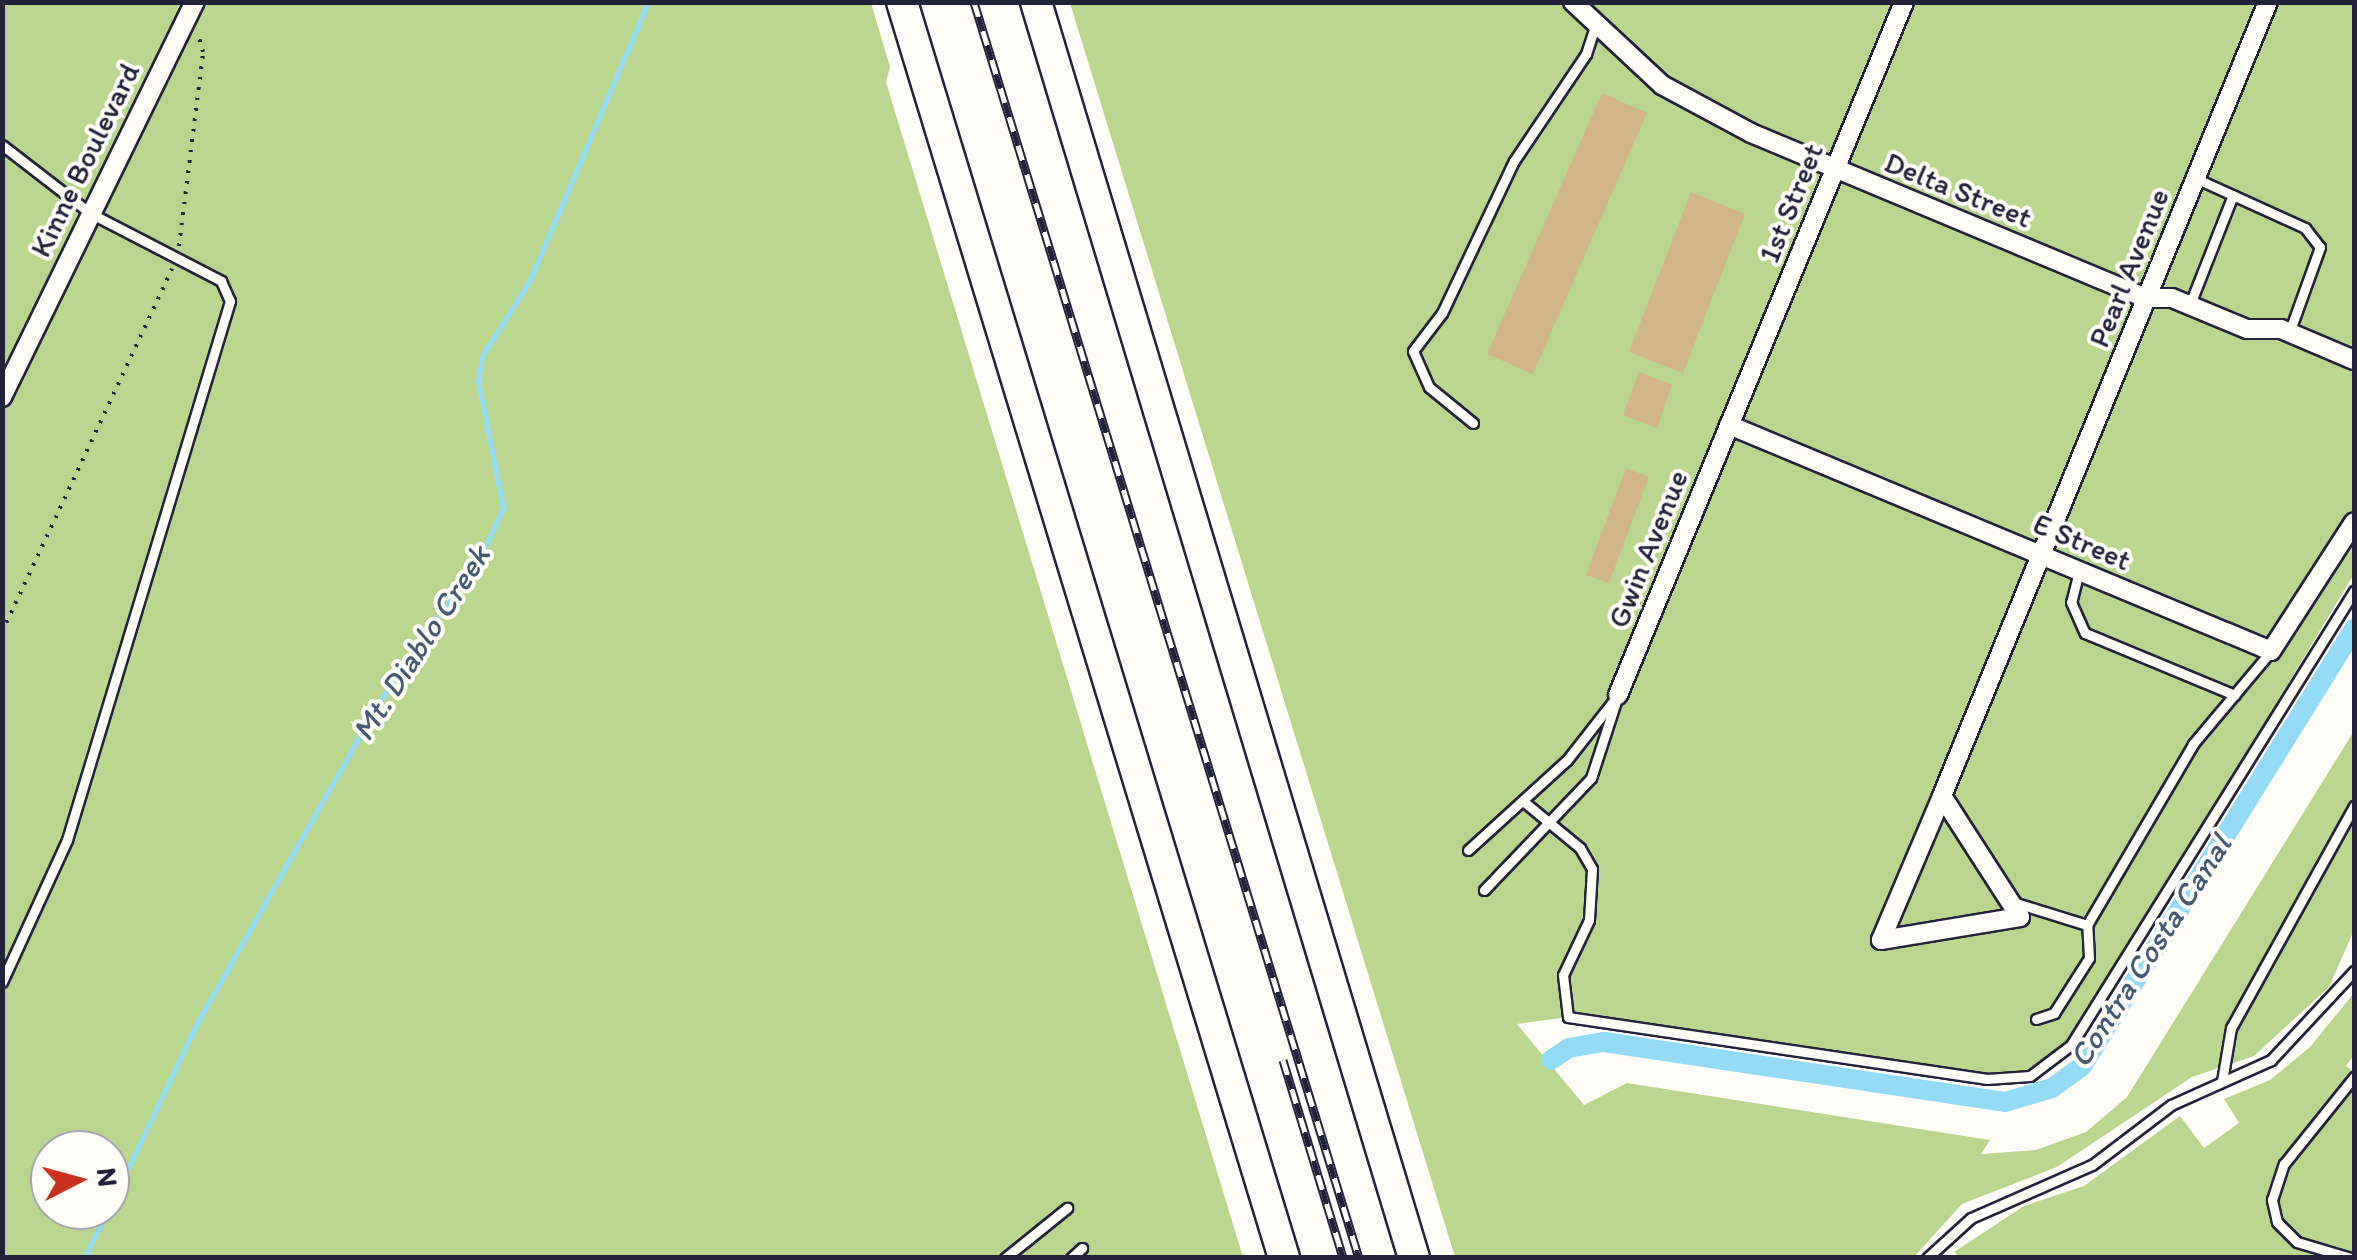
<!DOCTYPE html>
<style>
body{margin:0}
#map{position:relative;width:2357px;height:1260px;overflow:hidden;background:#fdfcf7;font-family:Itim,sans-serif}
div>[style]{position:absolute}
.green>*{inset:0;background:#bad58d}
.stream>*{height:5px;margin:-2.5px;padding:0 2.5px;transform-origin:2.5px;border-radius:2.5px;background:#93daf4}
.canal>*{height:20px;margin:-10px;padding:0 10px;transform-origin:10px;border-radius:10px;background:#93daf4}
.building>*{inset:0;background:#d3b788}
.path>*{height:4px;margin-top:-2px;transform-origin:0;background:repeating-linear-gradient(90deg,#22223b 0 2.5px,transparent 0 10.5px)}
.roads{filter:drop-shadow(2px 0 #22223b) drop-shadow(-2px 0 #22223b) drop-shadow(0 2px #22223b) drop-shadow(0 -2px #22223b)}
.lane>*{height:9px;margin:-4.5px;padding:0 4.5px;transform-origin:4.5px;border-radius:4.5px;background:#fdfcf7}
.street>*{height:18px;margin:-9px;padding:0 9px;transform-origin:9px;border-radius:9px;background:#fdfcf7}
.highway>*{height:30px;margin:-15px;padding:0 15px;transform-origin:15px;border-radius:15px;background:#fdfcf7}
.rail>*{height:9px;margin-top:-4.5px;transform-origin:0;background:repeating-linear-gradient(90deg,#fdfcf7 0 15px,#22223b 0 30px);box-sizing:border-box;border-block:2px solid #22223b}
span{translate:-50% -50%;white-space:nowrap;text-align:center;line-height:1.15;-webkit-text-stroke:8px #fdfcf7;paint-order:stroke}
.street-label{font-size:30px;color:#22223b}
.water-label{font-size:32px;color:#445972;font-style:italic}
.frame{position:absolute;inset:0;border:5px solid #22223b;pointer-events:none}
.north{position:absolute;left:30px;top:1130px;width:100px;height:100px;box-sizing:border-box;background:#fdfcf7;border:2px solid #a5a5ac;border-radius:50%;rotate:84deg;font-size:28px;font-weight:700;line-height:40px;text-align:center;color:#22223b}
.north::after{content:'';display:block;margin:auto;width:35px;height:45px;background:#c8321e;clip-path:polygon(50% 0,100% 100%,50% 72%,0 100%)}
</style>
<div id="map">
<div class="green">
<div style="clip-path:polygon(evenodd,2px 3px,871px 3px,890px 67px,886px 82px,1243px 1257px,3px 1257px,2px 3px,50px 1150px,110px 1150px,110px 1210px,50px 1210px,50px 1150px)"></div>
<div style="clip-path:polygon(1070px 3px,2354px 3px,2354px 574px,2071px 1045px,2030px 1076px,1987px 1079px,1568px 1017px,1517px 1024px,1584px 1105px,1627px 1083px,1990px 1140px,1981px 1154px,2036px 1150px,2086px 1132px,2127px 1097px,2354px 731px,2354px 930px,2329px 987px,2254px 1056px,2192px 1077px,2057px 1167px,1962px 1204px,1914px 1257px,1455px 1257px)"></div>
<div style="clip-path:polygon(2354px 993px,2354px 1055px,2346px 1066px,2354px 1072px,2354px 1257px,1961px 1258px,1954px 1252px,2024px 1206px,2084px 1186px,2180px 1116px,2204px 1148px,2239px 1123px,2224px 1099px,2270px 1080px,2310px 1047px)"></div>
</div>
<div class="stream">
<div style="left:110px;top:1206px;width:203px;rotate:-64.6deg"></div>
<div style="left:197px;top:1023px;width:362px;rotate:-60.5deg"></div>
<div style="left:375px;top:708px;width:186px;rotate:-55.3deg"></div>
<div style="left:481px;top:555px;width:52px;rotate:-64.9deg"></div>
<div style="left:503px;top:508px;width:129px;rotate:-101.1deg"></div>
<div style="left:478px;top:381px;width:27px;rotate:-80deg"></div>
<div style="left:483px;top:354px;width:85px;rotate:-57.4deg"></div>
<div style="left:529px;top:282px;width:304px;rotate:-67deg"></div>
<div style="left:84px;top:1258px;width:54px;rotate:-63.4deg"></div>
</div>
<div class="canal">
<div style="left:1551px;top:1060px;width:22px;rotate:-34deg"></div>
<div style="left:1569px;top:1048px;width:36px;rotate:-10deg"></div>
<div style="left:1604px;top:1042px;width:405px;rotate:8.5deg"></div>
<div style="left:2005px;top:1102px;width:49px;rotate:-16.6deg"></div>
<div style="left:2052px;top:1088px;width:37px;rotate:-36deg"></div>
<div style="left:2082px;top:1066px;width:515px;rotate:-58.1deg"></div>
</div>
<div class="building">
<div style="clip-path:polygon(1602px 93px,1647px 113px,1533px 374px,1487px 354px)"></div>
<div style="clip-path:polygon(1691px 192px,1745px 214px,1683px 373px,1629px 352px)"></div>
<div style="clip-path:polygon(1639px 372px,1672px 385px,1657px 428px,1623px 415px)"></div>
<div style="clip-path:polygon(1626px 468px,1649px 477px,1609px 583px,1586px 575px)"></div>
</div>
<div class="path">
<div style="left:179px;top:246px;width:195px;rotate:-82.9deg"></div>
<div style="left:203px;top:52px;width:16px;rotate:-105deg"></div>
<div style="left:2px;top:632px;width:401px;rotate:-64.9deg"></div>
</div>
<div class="roads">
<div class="lane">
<div style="left:2px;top:145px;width:111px;rotate:37.7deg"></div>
<div style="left:90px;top:213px;width:148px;rotate:27.4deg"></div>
<div style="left:221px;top:281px;width:22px;rotate:66deg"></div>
<div style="left:230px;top:301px;width:563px;rotate:106.83deg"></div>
<div style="left:67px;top:840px;width:156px;rotate:114.6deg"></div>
<div style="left:2195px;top:178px;width:121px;rotate:24.4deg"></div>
<div style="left:2305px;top:228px;width:24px;rotate:52deg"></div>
<div style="left:2320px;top:247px;width:91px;rotate:109.8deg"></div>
<div style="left:2190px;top:304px;width:117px;rotate:-68.5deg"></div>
<div style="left:1473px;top:423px;width:57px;rotate:-140.7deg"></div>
<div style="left:1429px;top:387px;width:39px;rotate:-114deg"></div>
<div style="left:1413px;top:351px;width:48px;rotate:-52.7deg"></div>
<div style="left:1442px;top:313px;width:168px;rotate:-64.7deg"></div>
<div style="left:1514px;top:161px;width:129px;rotate:-56.1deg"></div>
<div style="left:1586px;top:54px;width:28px;rotate:-72deg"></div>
<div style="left:2079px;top:571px;width:32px;rotate:104deg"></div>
<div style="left:2071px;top:602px;width:34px;rotate:66deg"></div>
<div style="left:2085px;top:633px;width:162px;rotate:22.5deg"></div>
<div style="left:1523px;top:801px;width:74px;rotate:39.5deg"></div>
<div style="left:1580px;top:848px;width:24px;rotate:60deg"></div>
<div style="left:1592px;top:869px;width:51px;rotate:93.4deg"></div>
<div style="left:1589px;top:920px;width:61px;rotate:115.3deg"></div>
<div style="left:1563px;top:975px;width:42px;rotate:83.2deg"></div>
<div style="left:1568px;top:1017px;width:424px;rotate:8.4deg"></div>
<div style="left:1987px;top:1079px;width:43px;rotate:-4deg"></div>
<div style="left:2030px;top:1076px;width:51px;rotate:-37.1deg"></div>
<div style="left:2071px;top:1045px;width:535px;rotate:-58.06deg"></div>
<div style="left:1468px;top:850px;width:134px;rotate:-42.3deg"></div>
<div style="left:1567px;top:760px;width:83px;rotate:-51.9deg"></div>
<div style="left:1618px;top:695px;width:87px;rotate:108deg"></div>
<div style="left:1591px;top:778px;width:155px;rotate:133.7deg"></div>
<div style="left:2013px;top:902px;width:77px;rotate:17.3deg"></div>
<div style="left:2036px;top:1019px;width:19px;rotate:-18deg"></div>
<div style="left:2054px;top:1013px;width:65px;rotate:-57.5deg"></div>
<div style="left:2089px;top:958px;width:33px;rotate:-93deg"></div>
<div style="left:2087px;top:925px;width:210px;rotate:-59.6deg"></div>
<div style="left:2193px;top:744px;width:121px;rotate:-50deg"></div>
<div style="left:2222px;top:1081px;width:54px;rotate:-80.4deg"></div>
<div style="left:2231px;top:1028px;width:254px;rotate:-61deg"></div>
<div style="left:1005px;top:1258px;width:80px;rotate:-38.9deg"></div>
<div style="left:1071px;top:1258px;width:15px;rotate:-42deg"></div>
<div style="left:1927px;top:1258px;width:59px;rotate:-42.3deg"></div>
<div style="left:1971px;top:1218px;width:132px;rotate:-23.7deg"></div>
<div style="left:2092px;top:1165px;width:99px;rotate:-37.2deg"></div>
<div style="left:2171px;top:1105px;width:110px;rotate:-24.2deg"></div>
<div style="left:2271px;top:1060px;width:122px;rotate:-47deg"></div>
<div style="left:2351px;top:1258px;width:56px;rotate:-163.5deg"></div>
<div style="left:2297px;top:1242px;width:28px;rotate:-135deg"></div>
<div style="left:2277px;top:1222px;width:23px;rotate:-103deg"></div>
<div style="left:2272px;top:1200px;width:38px;rotate:-72deg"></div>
<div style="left:2284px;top:1164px;width:112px;rotate:-51.2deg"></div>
</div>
<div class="street">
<div style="left:1573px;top:2px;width:122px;rotate:43deg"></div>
<div style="left:1662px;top:85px;width:101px;rotate:28.3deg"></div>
<div style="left:1751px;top:133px;width:428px;rotate:22.7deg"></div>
<div style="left:2146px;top:298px;width:26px"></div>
<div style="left:2172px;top:298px;width:81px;rotate:22.5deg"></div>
<div style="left:2247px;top:329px;width:34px"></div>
<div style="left:2281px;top:329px;width:79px;rotate:23deg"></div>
<div style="left:2px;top:397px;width:440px;rotate:-64deg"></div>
<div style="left:1729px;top:425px;width:587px;rotate:22.63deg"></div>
<div style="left:2271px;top:651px;width:153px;rotate:-57.2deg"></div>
<div style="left:1618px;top:695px;width:750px;rotate:-67.57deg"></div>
<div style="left:1942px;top:796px;width:858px;rotate:-67.68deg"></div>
<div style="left:1942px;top:796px;width:144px;rotate:57.2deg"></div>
<div style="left:2020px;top:917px;width:141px;rotate:170.6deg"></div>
<div style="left:1881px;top:940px;width:156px;rotate:-67deg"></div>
</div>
<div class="highway">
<div style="left:902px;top:2px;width:1313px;rotate:73.08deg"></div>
<div style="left:1036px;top:2px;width:1312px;rotate:73.25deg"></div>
</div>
</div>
<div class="rail">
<div style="left:974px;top:2px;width:1314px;rotate:72.96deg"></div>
<div style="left:1283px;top:1060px;width:207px;rotate:73.1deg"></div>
</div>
<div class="street-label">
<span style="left:85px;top:160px;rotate:-64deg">Kinne Boulevard</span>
<span style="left:1958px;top:190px;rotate:22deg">Delta Street</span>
<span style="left:1791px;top:203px;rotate:-68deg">1st Street</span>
<span style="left:2129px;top:268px;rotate:-68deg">Pearl Avenue</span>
<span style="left:2082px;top:542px;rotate:23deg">E Street</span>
<span style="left:1648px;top:549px;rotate:-68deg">Gwin Avenue</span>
</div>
<div class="water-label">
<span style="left:421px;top:643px;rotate:-57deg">Mt. Diablo Creek</span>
<span style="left:2150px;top:951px;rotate:-57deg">Contra Costa Canal</span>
</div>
<div class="frame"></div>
<div class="north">N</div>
</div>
